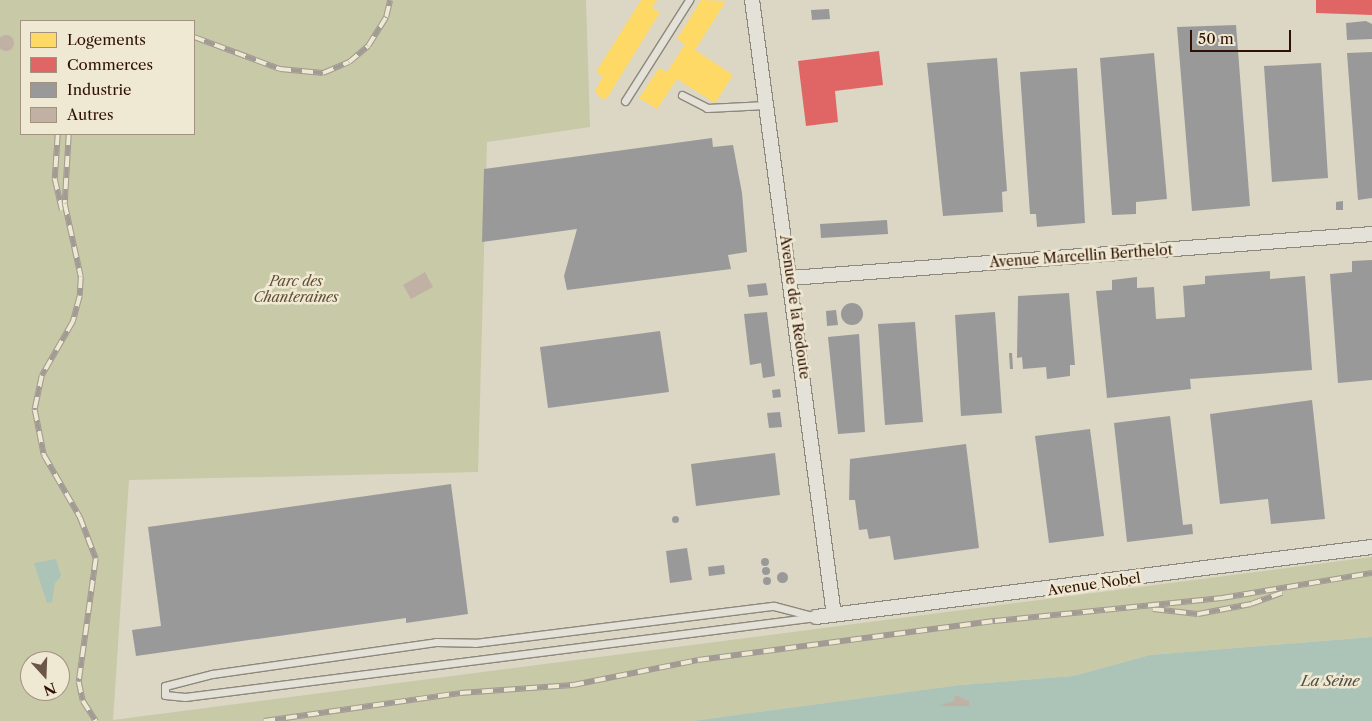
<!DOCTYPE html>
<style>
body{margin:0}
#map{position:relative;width:1372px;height:721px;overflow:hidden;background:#dcd6c4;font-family:"Libre Caslon Text",serif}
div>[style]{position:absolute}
.green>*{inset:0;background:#c8c9a6}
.water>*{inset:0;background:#acc3b8}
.homes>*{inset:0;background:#ffd966}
.shops>*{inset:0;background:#e06666}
.industry>*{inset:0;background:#999}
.round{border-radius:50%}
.building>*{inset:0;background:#c1b1a5}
.roads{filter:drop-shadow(1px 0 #8e877b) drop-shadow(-1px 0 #8e877b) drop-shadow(0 1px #8e877b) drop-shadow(0 -1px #8e877b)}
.lane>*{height:7px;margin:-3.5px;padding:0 3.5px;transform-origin:3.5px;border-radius:3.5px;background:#e4e1d8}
.street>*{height:14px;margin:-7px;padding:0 7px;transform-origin:7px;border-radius:7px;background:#e4e1d8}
.rail>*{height:5.5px;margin-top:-2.75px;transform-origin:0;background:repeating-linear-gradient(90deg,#efe8d2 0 11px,#a19b94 0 22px);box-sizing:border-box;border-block:1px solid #a19b94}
span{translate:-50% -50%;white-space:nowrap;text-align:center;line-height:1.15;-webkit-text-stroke:5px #efe8d2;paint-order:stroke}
.street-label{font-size:14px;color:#2f1104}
.park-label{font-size:14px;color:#5f4e34;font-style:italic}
.water-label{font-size:15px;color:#534c41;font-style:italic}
.legend{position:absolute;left:20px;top:20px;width:175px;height:115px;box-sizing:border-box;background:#efe8d2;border:1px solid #a29280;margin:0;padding:6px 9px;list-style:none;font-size:15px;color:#2f1104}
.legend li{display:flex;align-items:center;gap:10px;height:25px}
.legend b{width:25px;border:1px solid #a29280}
.north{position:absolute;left:20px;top:651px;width:50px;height:50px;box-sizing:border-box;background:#efe8d2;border:1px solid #a29280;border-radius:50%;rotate:160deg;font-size:14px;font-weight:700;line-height:20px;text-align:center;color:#2f1104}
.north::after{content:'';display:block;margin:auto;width:18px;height:22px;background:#6c5647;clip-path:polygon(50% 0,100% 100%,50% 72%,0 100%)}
.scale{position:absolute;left:1190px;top:30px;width:101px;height:22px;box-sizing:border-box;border:2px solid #2f1104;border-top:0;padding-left:6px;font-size:15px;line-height:18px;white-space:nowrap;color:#2f1104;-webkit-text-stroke:4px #efe8d2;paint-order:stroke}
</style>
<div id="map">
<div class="green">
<div style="clip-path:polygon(evenodd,0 0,586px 0,590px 127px,487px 142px,478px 472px,129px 480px,113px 720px,1372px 557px,1372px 637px,1150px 655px,1073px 676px,960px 685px,692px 721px,0 721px,0 0,21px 21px,194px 21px,194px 134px,21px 134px,21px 21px,0 0,30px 661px,60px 661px,60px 691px,30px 691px,30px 661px)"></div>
</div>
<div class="water">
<div style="clip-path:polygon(56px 559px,61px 576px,55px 583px,52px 602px,47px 603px,34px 563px)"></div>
<div style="clip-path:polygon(1372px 637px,1372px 721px,692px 721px,960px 685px,1073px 676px,1150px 655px)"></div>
</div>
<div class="homes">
<div style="clip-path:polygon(641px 0,657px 0,652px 8px,660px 12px,607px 98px,602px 99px,595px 91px,603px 76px,596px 72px)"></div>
<div style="clip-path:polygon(701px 0,726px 1px,695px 50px,733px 75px,715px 103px,677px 79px,657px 109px,639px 98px,659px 68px,667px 72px,685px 44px,677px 39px)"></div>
</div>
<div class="shops">
<div style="clip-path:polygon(1316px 0,1372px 0,1372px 15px,1316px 13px)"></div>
<div style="clip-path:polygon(879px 51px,883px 85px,835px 91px,838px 122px,806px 126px,798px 61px)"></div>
</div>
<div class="industry">
<div style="clip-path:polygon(829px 9px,830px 19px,812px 20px,811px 10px)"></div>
<div style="clip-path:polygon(1366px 21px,1372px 24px,1372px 39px,1347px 40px,1346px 23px)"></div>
<div style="clip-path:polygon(1236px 25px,1250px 206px,1192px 211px,1177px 27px)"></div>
<div style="clip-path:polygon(1372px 52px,1372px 198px,1358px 200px,1347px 53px)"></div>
<div style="clip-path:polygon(1154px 53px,1167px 199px,1136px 202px,1136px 214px,1112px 215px,1100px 58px)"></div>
<div style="clip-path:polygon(997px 58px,1007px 191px,1002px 192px,1003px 212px,943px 216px,927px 63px)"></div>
<div style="clip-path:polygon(1321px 63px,1328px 178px,1272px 182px,1264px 66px)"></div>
<div style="clip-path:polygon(1077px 68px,1085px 223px,1037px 227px,1036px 214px,1030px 214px,1020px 72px)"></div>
<div style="clip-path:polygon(712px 138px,713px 147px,733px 145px,742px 193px,747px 252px,728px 255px,731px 269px,567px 290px,564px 276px,577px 229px,482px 242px,484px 169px)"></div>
<div style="clip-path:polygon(1343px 201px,1343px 210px,1336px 210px,1336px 202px)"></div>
<div style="clip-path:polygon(887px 220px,888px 234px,821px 238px,820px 224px)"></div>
<div style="clip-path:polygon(1372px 260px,1372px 380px,1338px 383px,1330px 274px,1352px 272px,1352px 261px)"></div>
<div style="clip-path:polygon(1270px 271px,1270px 279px,1305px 276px,1312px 370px,1190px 379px,1191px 389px,1107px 398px,1096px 291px,1112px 290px,1112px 280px,1137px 277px,1137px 288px,1154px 287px,1156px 319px,1185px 317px,1183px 286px,1205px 284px,1205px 276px)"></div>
<div style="clip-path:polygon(766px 283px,768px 295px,749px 297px,747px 285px)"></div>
<div style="clip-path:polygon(1069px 293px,1075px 365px,1070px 365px,1070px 376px,1047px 379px,1046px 367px,1023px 369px,1022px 357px,1017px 358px,1018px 296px)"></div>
<div class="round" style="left:841px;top:303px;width:22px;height:22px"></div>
<div style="clip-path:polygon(836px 310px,838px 325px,827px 326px,826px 311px)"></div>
<div style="clip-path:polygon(767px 312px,775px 376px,763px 378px,761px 363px,750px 365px,744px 314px)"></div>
<div style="clip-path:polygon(995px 312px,1002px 413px,961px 416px,955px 315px)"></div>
<div style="clip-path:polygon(915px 322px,923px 422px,885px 425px,878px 324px)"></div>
<div style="clip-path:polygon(660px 331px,669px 392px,548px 408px,540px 347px)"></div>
<div style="clip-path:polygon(859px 334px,865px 432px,838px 434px,828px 337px)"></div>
<div style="clip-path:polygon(1009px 353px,1012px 353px,1013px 369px,1010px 369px)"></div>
<div style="clip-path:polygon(780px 389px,781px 397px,773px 398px,772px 390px)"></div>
<div style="clip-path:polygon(1312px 400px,1325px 519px,1271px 524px,1268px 499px,1220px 504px,1210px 414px)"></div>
<div style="clip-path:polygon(780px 412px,782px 427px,769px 428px,767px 413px)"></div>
<div style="clip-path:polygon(1170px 416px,1183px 525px,1192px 524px,1193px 534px,1127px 542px,1114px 423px)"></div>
<div style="clip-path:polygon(1090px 429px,1104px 536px,1049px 543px,1035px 436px)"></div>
<div style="clip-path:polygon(966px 444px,979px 548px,894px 560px,890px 536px,869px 539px,867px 529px,859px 530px,855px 500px,849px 500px,850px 459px)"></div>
<div style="clip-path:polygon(775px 453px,780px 495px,696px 506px,691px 464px)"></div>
<div style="clip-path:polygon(451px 484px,468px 614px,406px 623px,406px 618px,136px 656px,132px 630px,161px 626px,148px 527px)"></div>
<div class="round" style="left:671.5px;top:515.5px;width:7px;height:7px"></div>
<div style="clip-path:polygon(687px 548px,692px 580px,670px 583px,666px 551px)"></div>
<div class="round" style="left:761px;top:558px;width:8px;height:8px"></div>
<div style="clip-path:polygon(724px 565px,725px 574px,709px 576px,708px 567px)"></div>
<div class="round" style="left:762px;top:567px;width:8px;height:8px"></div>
<div class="round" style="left:776.5px;top:571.5px;width:11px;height:11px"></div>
<div class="round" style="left:763px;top:577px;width:8px;height:8px"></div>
</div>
<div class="building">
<div class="round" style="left:-2px;top:35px;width:16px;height:16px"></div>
<div style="clip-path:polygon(425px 272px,433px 287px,411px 299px,403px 285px)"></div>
<div style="clip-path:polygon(955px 695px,969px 701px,969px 706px,938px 706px,954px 701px)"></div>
</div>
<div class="roads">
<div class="lane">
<div style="left:682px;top:95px;width:28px;rotate:27deg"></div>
<div style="left:707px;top:108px;width:59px;rotate:-2.9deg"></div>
<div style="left:625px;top:101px;width:120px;rotate:-57.6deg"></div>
<div style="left:774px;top:606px;width:43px;rotate:14.7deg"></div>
<div style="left:816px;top:617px;width:636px;rotate:172.77deg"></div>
<div style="left:185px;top:697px;width:20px;rotate:-174deg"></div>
<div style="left:165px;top:695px;width:9px;rotate:-90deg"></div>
<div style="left:165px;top:686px;width:49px;rotate:-14.3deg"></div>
<div style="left:212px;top:674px;width:226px;rotate:-8.1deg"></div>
<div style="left:436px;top:642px;width:39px;rotate:1deg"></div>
<div style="left:475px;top:643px;width:301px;rotate:-7.1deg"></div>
</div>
<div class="street">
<div style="left:752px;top:0;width:620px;rotate:82.41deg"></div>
<div style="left:790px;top:278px;width:584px;rotate:-4.32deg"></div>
<div style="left:816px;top:617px;width:560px;rotate:-7.18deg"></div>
</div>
</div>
<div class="rail">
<div style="left:194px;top:37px;width:92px;rotate:20.4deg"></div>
<div style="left:280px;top:69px;width:43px;rotate:5.3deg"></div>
<div style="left:323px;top:73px;width:28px;rotate:-23deg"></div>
<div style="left:349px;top:62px;width:25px;rotate:-40deg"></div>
<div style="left:368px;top:46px;width:34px;rotate:-58deg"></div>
<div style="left:386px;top:17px;width:17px;rotate:-77deg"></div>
<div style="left:58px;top:134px;width:45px;rotate:93.8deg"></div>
<div style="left:55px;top:179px;width:32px;rotate:77deg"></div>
<div style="left:69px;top:134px;width:70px;rotate:93.3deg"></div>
<div style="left:65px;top:204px;width:75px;rotate:77.6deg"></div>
<div style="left:81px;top:277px;width:19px;rotate:93deg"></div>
<div style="left:80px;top:296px;width:27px;rotate:105deg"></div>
<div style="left:73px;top:322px;width:62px;rotate:119.9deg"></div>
<div style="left:42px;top:376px;width:35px;rotate:102deg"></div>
<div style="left:35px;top:410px;width:46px;rotate:78.7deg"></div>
<div style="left:44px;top:455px;width:72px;rotate:59.9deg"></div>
<div style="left:80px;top:517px;width:45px;rotate:69.1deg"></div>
<div style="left:96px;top:559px;width:124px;rotate:97.9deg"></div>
<div style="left:79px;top:682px;width:19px;rotate:78deg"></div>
<div style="left:83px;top:701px;width:24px;rotate:57deg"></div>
<div style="left:1153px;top:609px;width:45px;rotate:6.3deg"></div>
<div style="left:1198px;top:614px;width:54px;rotate:-10.7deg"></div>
<div style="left:1251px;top:604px;width:33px;rotate:-20deg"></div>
<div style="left:264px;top:721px;width:198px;rotate:-8.1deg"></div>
<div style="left:460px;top:693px;width:113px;rotate:-4deg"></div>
<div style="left:573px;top:685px;width:127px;rotate:-11.3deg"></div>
<div style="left:698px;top:660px;width:300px;rotate:-7.5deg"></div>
<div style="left:995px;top:621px;width:228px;rotate:-5.8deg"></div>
<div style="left:1222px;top:598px;width:152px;rotate:-9.5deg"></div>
</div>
<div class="street-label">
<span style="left:1081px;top:256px;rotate:-4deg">Avenue Marcellin Berthelot</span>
<span style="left:795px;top:307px;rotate:82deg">Avenue de la Redoute</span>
<span style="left:1094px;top:584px;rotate:-8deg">Avenue Nobel</span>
</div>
<div class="park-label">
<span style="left:296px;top:289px">Parc des<br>Chanteraines</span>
</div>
<div class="water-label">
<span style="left:1330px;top:681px">La Seine</span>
</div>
<ul class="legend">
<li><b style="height:14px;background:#ffd966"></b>Logements</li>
<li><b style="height:14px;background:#e06666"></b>Commerces</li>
<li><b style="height:14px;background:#999"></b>Industrie</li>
<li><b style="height:14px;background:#c1b1a5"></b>Autres</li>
</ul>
<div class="north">N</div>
<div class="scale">50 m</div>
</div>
